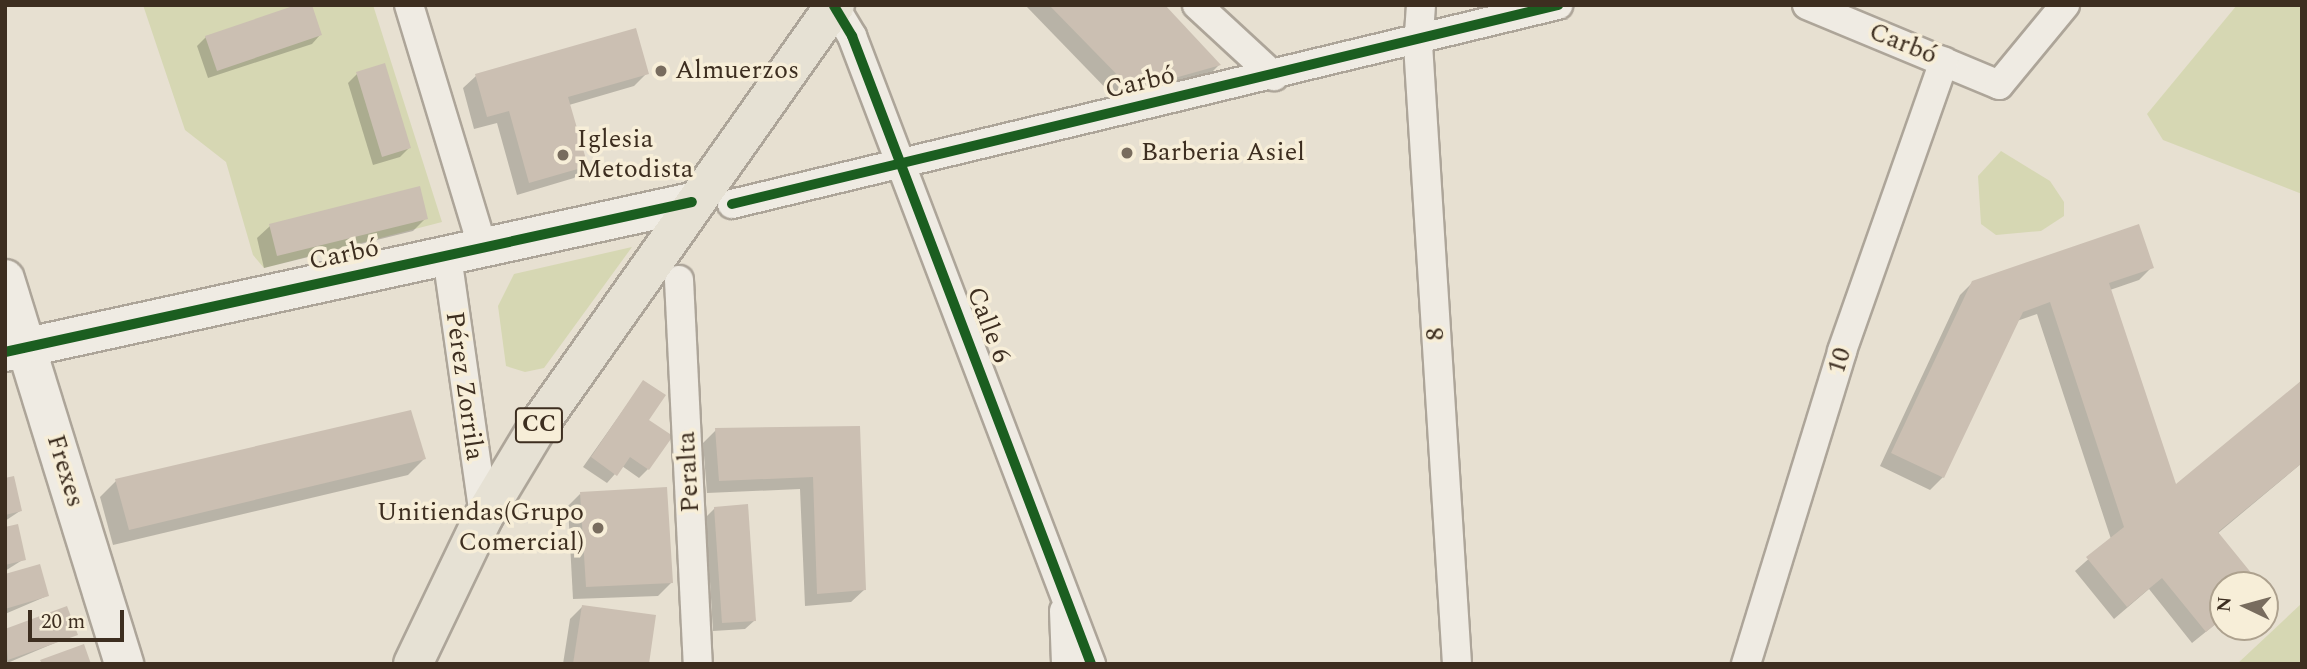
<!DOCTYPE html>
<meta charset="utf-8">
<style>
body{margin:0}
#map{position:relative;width:2307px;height:669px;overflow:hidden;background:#e7e0d1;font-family:Spectral,serif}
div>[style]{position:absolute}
.green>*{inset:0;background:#d6d7b3}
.shadow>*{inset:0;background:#0003}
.building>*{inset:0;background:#cbbfb2}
.roads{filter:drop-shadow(2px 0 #ada599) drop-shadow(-2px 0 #ada599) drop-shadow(0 2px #ada599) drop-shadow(0 -2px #ada599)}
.street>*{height:28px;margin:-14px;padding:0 14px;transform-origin:14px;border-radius:14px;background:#efebe3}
.secondary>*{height:38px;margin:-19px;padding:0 19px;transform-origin:19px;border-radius:19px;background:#efebe3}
.primary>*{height:38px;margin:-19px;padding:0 19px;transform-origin:19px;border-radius:19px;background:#e6e1d4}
.cycleway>*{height:10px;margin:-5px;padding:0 5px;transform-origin:5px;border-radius:5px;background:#1b5e20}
.dots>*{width:19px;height:19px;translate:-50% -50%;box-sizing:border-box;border:4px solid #f7eed8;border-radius:50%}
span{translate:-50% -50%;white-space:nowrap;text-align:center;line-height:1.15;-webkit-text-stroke:7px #f7eed8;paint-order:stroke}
.shield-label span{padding:2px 5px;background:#f7eed8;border:2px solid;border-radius:5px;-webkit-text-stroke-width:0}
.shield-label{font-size:24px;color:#3d2e20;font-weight:700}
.street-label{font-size:26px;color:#3d2e20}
.poi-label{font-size:26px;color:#3d2e20}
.left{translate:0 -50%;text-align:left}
.right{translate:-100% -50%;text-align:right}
.frame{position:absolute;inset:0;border:7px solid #3d2e20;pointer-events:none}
.north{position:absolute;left:2209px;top:571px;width:70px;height:70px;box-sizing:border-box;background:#f7eed8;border:2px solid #ada18e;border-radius:50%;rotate:275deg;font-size:19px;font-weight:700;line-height:28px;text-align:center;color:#3d2e20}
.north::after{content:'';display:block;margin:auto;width:24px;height:32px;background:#786c5e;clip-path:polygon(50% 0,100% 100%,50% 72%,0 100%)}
.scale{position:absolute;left:28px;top:610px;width:96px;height:32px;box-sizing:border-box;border:4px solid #3d2e20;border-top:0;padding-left:9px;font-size:21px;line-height:24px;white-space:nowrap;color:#3d2e20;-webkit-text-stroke:5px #f7eed8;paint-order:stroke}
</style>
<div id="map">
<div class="green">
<div style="clip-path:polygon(143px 5px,373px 5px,442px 222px,264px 268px,253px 255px,226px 162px,185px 130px)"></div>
<div style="clip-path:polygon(2237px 5px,2302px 5px,2302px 194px,2163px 140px,2147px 114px)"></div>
<div style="clip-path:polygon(2001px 151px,2050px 181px,2064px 202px,2064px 216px,2041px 231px,1996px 235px,1981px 224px,1978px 176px)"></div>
<div style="clip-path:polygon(632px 247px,544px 368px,525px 372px,506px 366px,498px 306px,514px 274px)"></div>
<div style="clip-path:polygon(2302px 603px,2302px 664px,2237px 664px)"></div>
</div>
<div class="shadow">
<div style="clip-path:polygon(1025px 5px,1162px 5px,1219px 65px,1207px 77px,1119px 102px)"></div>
<div style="clip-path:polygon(320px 35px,312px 44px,208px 78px,197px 46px,206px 37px)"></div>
<div style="clip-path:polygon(647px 73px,634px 86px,569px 105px,586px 166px,574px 178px,517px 195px,497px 123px,474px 129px,463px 88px,476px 76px)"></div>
<div style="clip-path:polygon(357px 74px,409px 148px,400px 157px,373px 165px,348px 83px)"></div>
<div style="clip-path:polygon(426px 218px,413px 231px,264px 268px,257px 238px,270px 226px)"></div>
<div style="clip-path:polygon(2152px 267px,2139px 280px,2110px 290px,2175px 487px,2302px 383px,2302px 463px,2217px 534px,2258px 585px,2223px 585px,2223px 618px,2192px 643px,2149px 589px,2114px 619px,2075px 571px,2111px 539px,2037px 314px,2017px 321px,1943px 477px,1930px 490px,1880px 466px,1960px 295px,1973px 282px)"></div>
<div style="clip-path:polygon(643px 382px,648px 469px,639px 478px,622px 466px,607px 483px,583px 467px)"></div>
<div style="clip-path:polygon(858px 427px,864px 590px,851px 602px,805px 606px,800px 489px,707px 493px,703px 443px,716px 430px)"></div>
<div style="clip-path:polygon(424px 459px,408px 475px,113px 545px,100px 497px,116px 481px)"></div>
<div style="clip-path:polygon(5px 480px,20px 511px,5px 521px)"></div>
<div style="clip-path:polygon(580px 494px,671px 583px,658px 596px,573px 599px,568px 506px)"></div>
<div style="clip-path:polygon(715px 508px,754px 621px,745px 629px,713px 631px,706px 517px)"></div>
<div style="clip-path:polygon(5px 528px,24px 559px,5px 571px)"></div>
<div style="clip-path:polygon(5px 576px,47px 596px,5px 614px)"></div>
<div style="clip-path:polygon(583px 606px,647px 664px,563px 664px,570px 619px)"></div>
<div style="clip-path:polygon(5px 631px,76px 634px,5px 664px)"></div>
</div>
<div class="building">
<div style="clip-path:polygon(296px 5px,312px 5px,322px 35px,217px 71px,205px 36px)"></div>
<div style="clip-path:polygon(1049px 5px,1165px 5px,1221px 65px,1132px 90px)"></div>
<div style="clip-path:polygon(636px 28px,649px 74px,568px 97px,588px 166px,529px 183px,509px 111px,487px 117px,475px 74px)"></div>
<div style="clip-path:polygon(385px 63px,411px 148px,382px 157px,356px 72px)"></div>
<div style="clip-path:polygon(420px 186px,428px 219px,277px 256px,269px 224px)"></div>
<div style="clip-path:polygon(2139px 224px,2154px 268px,2109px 283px,2176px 484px,2302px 380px,2302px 463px,2218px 532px,2261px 585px,2223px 585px,2223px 618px,2206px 632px,2162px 578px,2127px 607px,2086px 557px,2124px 527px,2050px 302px,2023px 312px,1944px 478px,1891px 453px,1972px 281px)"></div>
<div style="clip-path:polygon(643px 380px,666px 395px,649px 420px,673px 436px,649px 470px,630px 457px,617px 476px,591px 457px)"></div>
<div style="clip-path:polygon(411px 410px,426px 459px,129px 530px,115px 479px)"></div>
<div style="clip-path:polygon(860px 426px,866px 590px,817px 594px,813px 477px,719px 481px,715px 428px)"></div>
<div style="clip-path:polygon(14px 476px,22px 511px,5px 515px,5px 478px)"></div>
<div style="clip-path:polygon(667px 487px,673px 583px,586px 587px,580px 492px)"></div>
<div style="clip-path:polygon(748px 504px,756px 621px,722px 623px,714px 507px)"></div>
<div style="clip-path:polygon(18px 524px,26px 560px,5px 565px,5px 527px)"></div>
<div style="clip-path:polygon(40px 564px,49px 596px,5px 609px,5px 574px)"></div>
<div style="clip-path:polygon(582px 605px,656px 615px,649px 664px,573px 664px)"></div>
<div style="clip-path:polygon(67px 606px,78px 635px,8px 660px,5px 629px)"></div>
<div style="clip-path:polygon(84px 644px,91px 664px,42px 664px,40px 660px)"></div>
</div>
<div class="roads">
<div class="street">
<div style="left:409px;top:5px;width:254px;rotate:73.1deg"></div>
<div style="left:1197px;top:5px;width:105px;rotate:42.7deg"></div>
<div style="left:1421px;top:5px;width:39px;rotate:94deg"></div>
<div style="left:1418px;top:44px;width:621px;rotate:86.4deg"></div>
<div style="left:1807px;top:5px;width:208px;rotate:22.6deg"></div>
<div style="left:1999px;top:85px;width:104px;rotate:-50.5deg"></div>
<div style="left:834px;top:6px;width:35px;rotate:59deg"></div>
<div style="left:852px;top:36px;width:672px;rotate:69.16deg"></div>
<div style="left:732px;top:204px;width:850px;rotate:-13.55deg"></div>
<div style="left:447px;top:256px;width:263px;rotate:81.9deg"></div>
<div style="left:679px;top:280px;width:384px;rotate:87.2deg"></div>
<div style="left:1064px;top:611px;width:53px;rotate:87.8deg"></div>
<div style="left:1746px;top:664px;width:327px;rotate:-72.9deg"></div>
<div style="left:1842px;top:351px;width:307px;rotate:-70.6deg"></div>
</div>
<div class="secondary">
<div style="left:5px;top:279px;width:403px;rotate:72.8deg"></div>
<div style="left:5px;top:352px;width:703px;rotate:-12.32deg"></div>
</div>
<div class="primary">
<div style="left:413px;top:664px;width:164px;rotate:-64.4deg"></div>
<div style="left:484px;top:516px;width:105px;rotate:-59deg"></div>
<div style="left:538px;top:426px;width:515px;rotate:-54.8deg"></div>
</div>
</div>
<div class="cycleway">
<div style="left:834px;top:6px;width:35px;rotate:59deg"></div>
<div style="left:852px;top:36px;width:672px;rotate:69.16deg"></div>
<div style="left:732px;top:204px;width:850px;rotate:-13.55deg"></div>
<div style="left:5px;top:352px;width:703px;rotate:-12.32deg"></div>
</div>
<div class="dots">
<div style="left:661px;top:71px;background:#786c5e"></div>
<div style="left:1127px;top:153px;background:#786c5e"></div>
<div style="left:563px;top:155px;background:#786c5e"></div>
<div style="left:598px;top:528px;background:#786c5e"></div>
</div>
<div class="shield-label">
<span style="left:539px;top:425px">CC</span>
</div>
<div class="street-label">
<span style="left:1903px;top:44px;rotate:22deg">Carbó</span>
<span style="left:1140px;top:83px;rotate:-13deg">Carbó</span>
<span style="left:344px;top:255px;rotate:-12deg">Carbó</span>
<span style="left:988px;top:325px;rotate:69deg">Calle 6</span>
<span style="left:1436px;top:334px;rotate:-94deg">8</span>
<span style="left:1840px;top:361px;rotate:-72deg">10</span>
<span style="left:464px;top:386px;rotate:82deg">Pérez Zorrila</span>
<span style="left:65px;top:471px;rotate:73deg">Frexes</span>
<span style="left:689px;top:472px;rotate:-93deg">Peralta</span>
</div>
<div class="poi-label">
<span class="left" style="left:675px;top:71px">Almuerzos</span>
<span class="left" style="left:577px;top:155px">Iglesia<br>Metodista</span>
<span class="left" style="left:1141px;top:153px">Barberia Asiel</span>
<span class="right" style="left:584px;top:528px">Unitiendas(Grupo<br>Comercial)</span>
</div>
<div class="frame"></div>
<div class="north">N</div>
<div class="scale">20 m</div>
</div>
